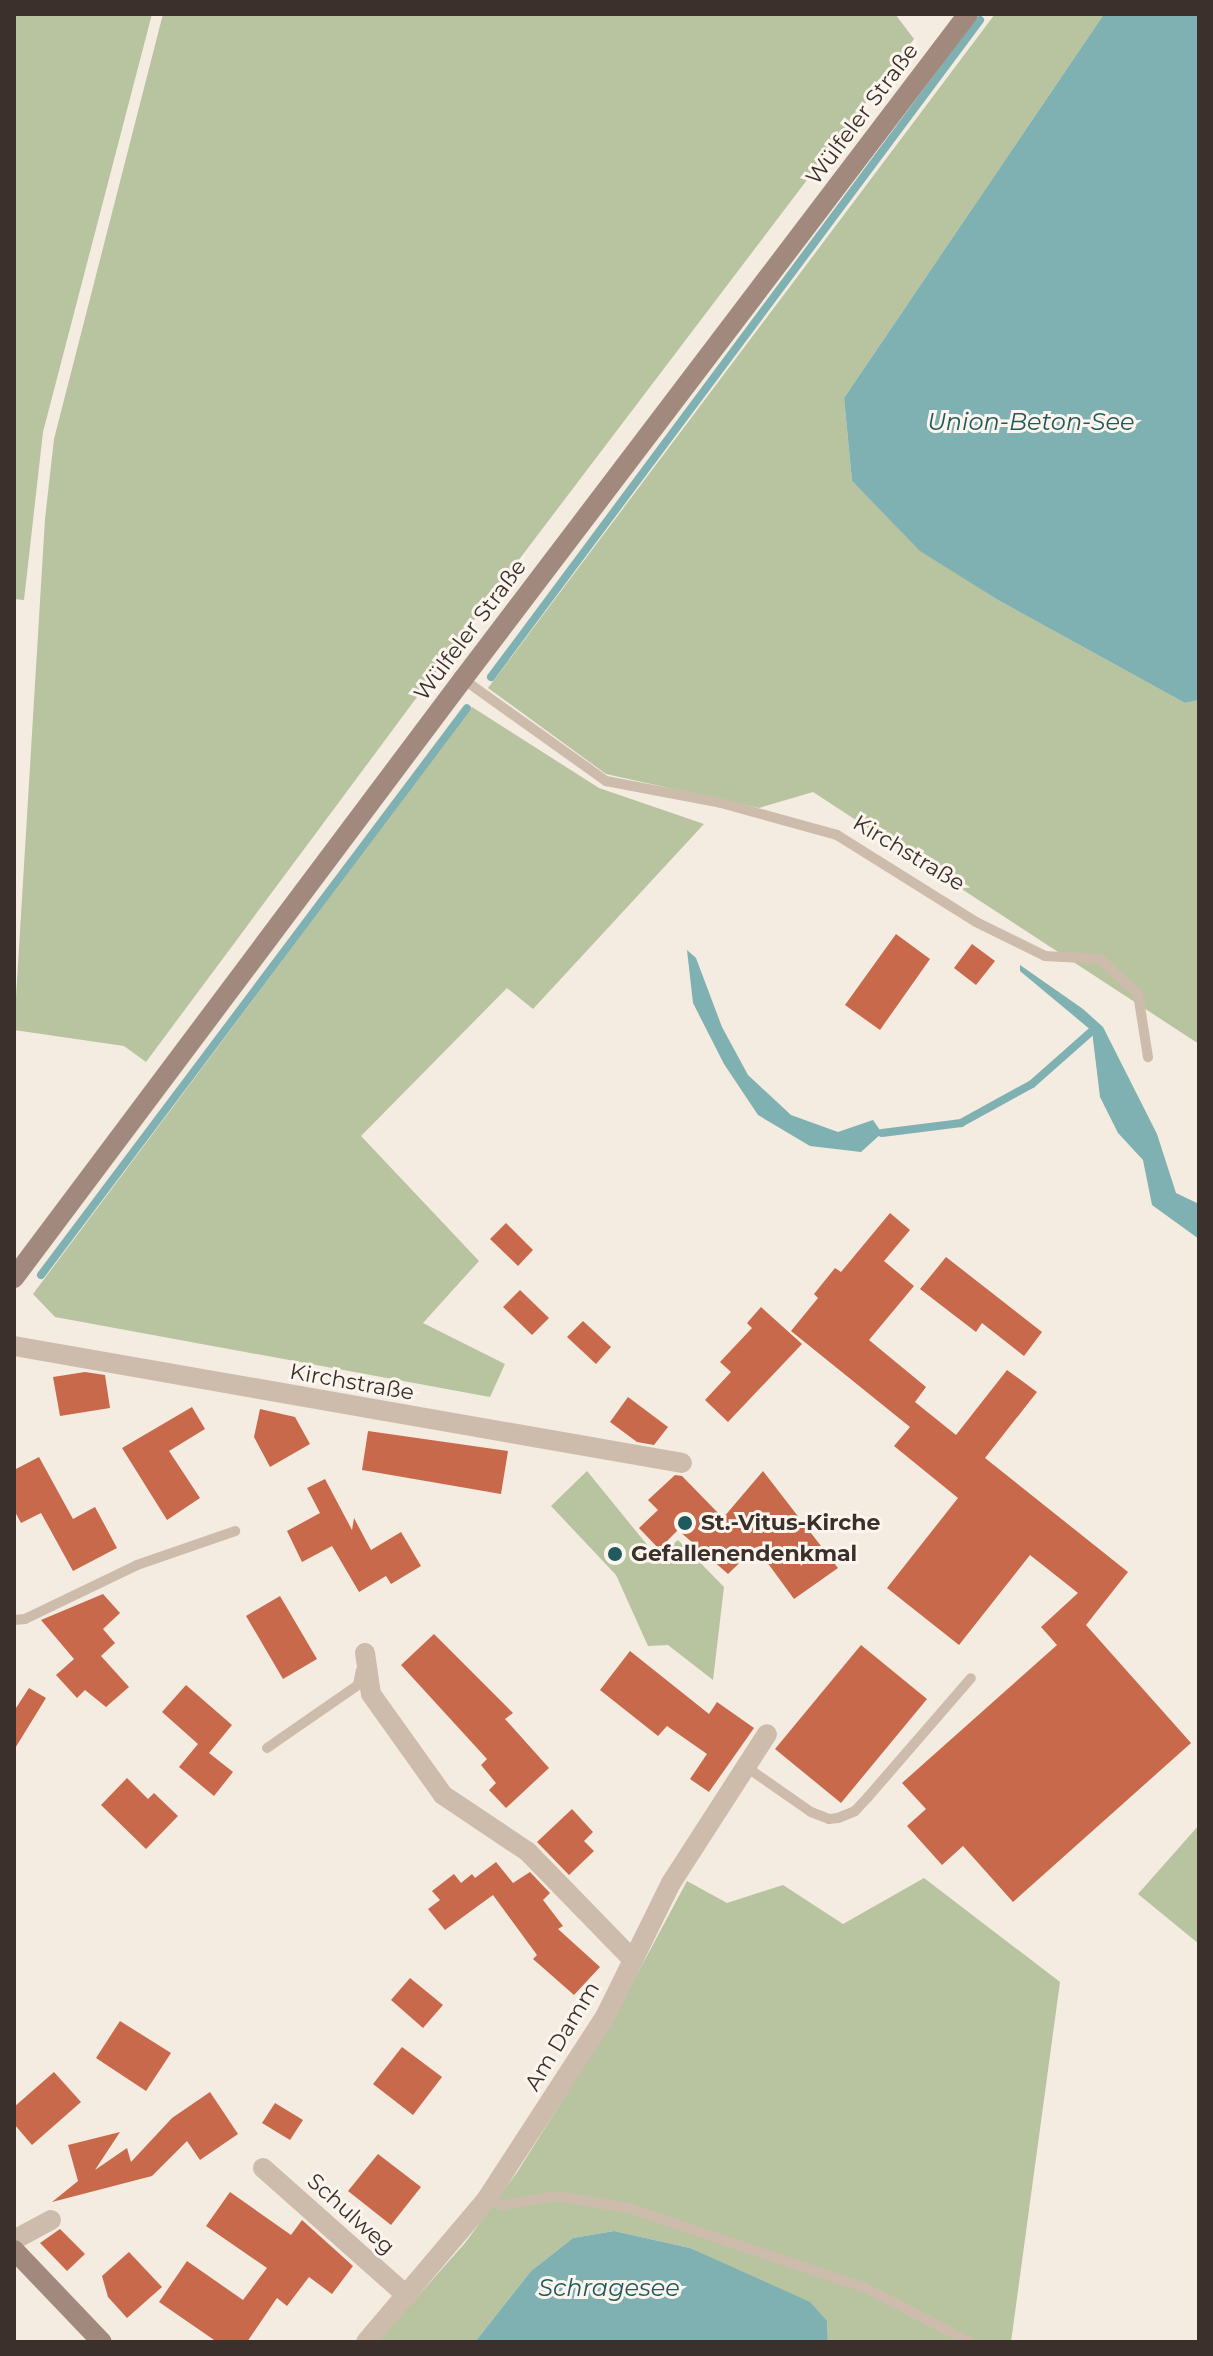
<!DOCTYPE html>
<meta charset="utf-8">
<style>
body{margin:0}
#map{position:relative;width:1213px;height:2356px;overflow:hidden;background:#f4ebe1;font-family:Montserrat,sans-serif}
div>[style]{position:absolute}
.green>*{inset:0;background:#b8c4a0}
.water>*{inset:0;background:#7fb0b2}
.stream>*{height:8px;margin:-4px;padding:0 4px;transform-origin:4px;border-radius:4px;background:#7fb0b2}
.building>*{inset:0;background:#c8694b}
.lane>*{height:10px;margin:-5px;padding:0 5px;transform-origin:5px;border-radius:5px;background:#cdbbac}
.street>*{height:20px;margin:-10px;padding:0 10px;transform-origin:10px;border-radius:10px;background:#cdbbac}
.secondary>*{height:20px;margin:-10px;padding:0 10px;transform-origin:10px;border-radius:10px;background:#a18a7d}
.dots>*{width:22px;height:22px;translate:-50% -50%;box-sizing:border-box;border:4px solid #fbf5ee;border-radius:50%}
span{translate:-50% -50%;white-space:nowrap;text-align:center;line-height:1.15;-webkit-text-stroke:6px #fbf5ee;paint-order:stroke}
.street-label{font-size:22px;color:#3b302b}
.poi-label{font-size:22px;color:#3b302b;font-weight:700}
.left{translate:0 -50%;text-align:left}
.water-label{font-size:24px;color:#1f5a5e;font-style:italic}
.frame{position:absolute;inset:0;border:16px solid #3b302b;pointer-events:none}
</style>
<div id="map">
<div class="green">
<div style="clip-path:polygon(14px 14px,152px 14px,43px 432px,24px 600px,14px 599px)"></div>
<div style="clip-path:polygon(163px 14px,895px 14px,914px 39px,524px 553px,146px 1062px,124px 1046px,14px 1030px,45px 519px,54px 439px)"></div>
<div style="clip-path:polygon(995px 14px,1104px 14px,844px 398px,852px 481px,920px 550px,998px 600px,1185px 703px,1199px 700px,1199px 1044px,813px 792px,759px 808px,606px 774px,488px 688px)"></div>
<div style="clip-path:polygon(472px 707px,599px 788px,704px 824px,533px 1009px,507px 988px,361px 1136px,479px 1261px,423px 1323px,505px 1364px,490px 1397px,55px 1317px,33px 1294px)"></div>
<div style="clip-path:polygon(587px 1471px,657px 1557px,678px 1540px,724px 1587px,713px 1680px,668px 1645px,648px 1646px,616px 1575px,551px 1506px)"></div>
<div style="clip-path:polygon(1199px 1825px,1199px 1944px,1138px 1894px)"></div>
<div style="clip-path:polygon(924px 1878px,1060px 1982px,1011px 2342px,828px 2342px,827px 2321px,742px 2274px,690px 2248px,614px 2231px,573px 2238px,531px 2271px,475px 2342px,377px 2342px,465px 2243px,518px 2171px,612px 2021px,687px 1881px,727px 1903px,783px 1885px,843px 1924px)"></div>
</div>
<div class="water">
<div style="clip-path:polygon(1104px 14px,1199px 14px,1199px 700px,1185px 703px,998px 600px,920px 551px,852px 481px,844px 398px)"></div>
<div style="clip-path:polygon(687px 950px,696px 958px,722px 1027px,748px 1075px,791px 1115px,838px 1132px,873px 1120px,882px 1133px,861px 1152px,810px 1146px,758px 1115px,724px 1064px,693px 1003px)"></div>
<div style="clip-path:polygon(1020px 965px,1083px 1009px,1103px 1027px,1157px 1134px,1176px 1193px,1199px 1204px,1199px 1239px,1152px 1205px,1143px 1160px,1118px 1133px,1100px 1097px,1092px 1031px,1020px 971px)"></div>
<div style="clip-path:polygon(614px 2231px,690px 2248px,810px 2302px,827px 2321px,828px 2342px,475px 2342px,531px 2271px,573px 2238px)"></div>
</div>
<div class="stream">
<div style="left:491px;top:677px;width:819px;rotate:-53.34deg"></div>
<div style="left:882px;top:1133px;width:80px;rotate:-7.2deg"></div>
<div style="left:961px;top:1123px;width:81px;rotate:-28.8deg"></div>
<div style="left:1032px;top:1084px;width:80px;rotate:-41.5deg"></div>
<div style="left:41px;top:1275px;width:709px;rotate:-53.08deg"></div>
</div>
<div class="building">
<div style="clip-path:polygon(896px 934px,930px 959px,880px 1030px,845px 1005px)"></div>
<div style="clip-path:polygon(972px 944px,995px 961px,976px 985px,954px 968px)"></div>
<div style="clip-path:polygon(890px 1213px,910px 1230px,884px 1261px,914px 1286px,869px 1340px,926px 1387px,915px 1402px,956px 1435px,1007px 1370px,1037px 1392px,985px 1458px,1128px 1572px,1086px 1625px,1191px 1743px,1013px 1902px,963px 1846px,942px 1865px,907px 1826px,926px 1809px,902px 1783px,1057px 1645px,1041px 1627px,1078px 1593px,1030px 1555px,959px 1645px,887px 1588px,958px 1498px,894px 1446px,910px 1427px,791px 1331px,818px 1298px,814px 1294px,835px 1268px,841px 1272px)"></div>
<div style="clip-path:polygon(506px 1223px,533px 1250px,518px 1266px,490px 1239px)"></div>
<div style="clip-path:polygon(946px 1257px,1042px 1332px,1024px 1356px,982px 1323px,976px 1332px,920px 1289px)"></div>
<div style="clip-path:polygon(520px 1290px,549px 1318px,532px 1335px,503px 1307px)"></div>
<div style="clip-path:polygon(761px 1307px,802px 1344px,728px 1422px,705px 1400px,731px 1372px,720px 1362px,752px 1328px,747px 1323px)"></div>
<div style="clip-path:polygon(583px 1321px,611px 1347px,596px 1364px,567px 1337px)"></div>
<div style="clip-path:polygon(85px 1372px,105px 1375px,110px 1408px,60px 1416px,53px 1377px)"></div>
<div style="clip-path:polygon(628px 1397px,668px 1427px,654px 1445px,637px 1442px,610px 1422px)"></div>
<div style="clip-path:polygon(192px 1407px,205px 1429px,169px 1451px,200px 1498px,167px 1520px,122px 1448px)"></div>
<div style="clip-path:polygon(260px 1409px,295px 1417px,310px 1444px,270px 1467px,254px 1437px)"></div>
<div style="clip-path:polygon(368px 1431px,508px 1451px,501px 1494px,362px 1470px)"></div>
<div style="clip-path:polygon(39px 1457px,73px 1519px,95px 1507px,117px 1548px,73px 1571px,41px 1513px,21px 1523px,14px 1510px,14px 1470px)"></div>
<div style="clip-path:polygon(763px 1471px,838px 1568px,794px 1599px,756px 1547px,728px 1574px,678px 1530px,659px 1549px,639px 1528px,658px 1510px,648px 1500px,675px 1475px,682px 1476px,723px 1518px)"></div>
<div style="clip-path:polygon(325px 1479px,352px 1530px,354px 1518px,371px 1550px,401px 1532px,421px 1566px,391px 1584px,386px 1576px,359px 1592px,332px 1546px,302px 1562px,287px 1531px,320px 1513px,307px 1488px)"></div>
<div style="clip-path:polygon(103px 1594px,120px 1613px,103px 1629px,115px 1643px,101px 1656px,129px 1687px,106px 1707px,85px 1690px,77px 1698px,56px 1675px,74px 1659px,41px 1620px)"></div>
<div style="clip-path:polygon(280px 1596px,317px 1659px,283px 1679px,246px 1616px)"></div>
<div style="clip-path:polygon(434px 1634px,513px 1713px,505px 1719px,549px 1768px,506px 1808px,489px 1790px,496px 1783px,481px 1765px,487px 1759px,401px 1665px)"></div>
<div style="clip-path:polygon(861px 1645px,927px 1699px,841px 1803px,775px 1749px)"></div>
<div style="clip-path:polygon(630px 1651px,709px 1714px,717px 1702px,754px 1728px,709px 1792px,690px 1779px,707px 1754px,667px 1726px,658px 1736px,600px 1690px)"></div>
<div style="clip-path:polygon(186px 1685px,232px 1725px,209px 1753px,233px 1772px,214px 1796px,179px 1767px,198px 1744px,162px 1712px)"></div>
<div style="clip-path:polygon(29px 1688px,46px 1698px,14px 1750px,14px 1711px)"></div>
<div style="clip-path:polygon(127px 1778px,148px 1799px,154px 1793px,178px 1816px,146px 1849px,101px 1805px)"></div>
<div style="clip-path:polygon(572px 1809px,593px 1832px,584px 1841px,594px 1851px,569px 1875px,537px 1842px)"></div>
<div style="clip-path:polygon(496px 1862px,513px 1883px,530px 1872px,550px 1893px,543px 1900px,563px 1926px,558px 1929px,600px 1967px,574px 1995px,533px 1959px,537px 1955px,493px 1895px,445px 1930px,428px 1909px,440px 1900px,432px 1891px,454px 1874px,461px 1883px,472px 1874px,475px 1878px)"></div>
<div style="clip-path:polygon(410px 1978px,443px 2005px,423px 2028px,391px 2000px)"></div>
<div style="clip-path:polygon(120px 2021px,171px 2053px,146px 2091px,96px 2058px)"></div>
<div style="clip-path:polygon(402px 2047px,442px 2077px,413px 2115px,373px 2084px)"></div>
<div style="clip-path:polygon(54px 2072px,81px 2102px,32px 2145px,14px 2124px,14px 2107px)"></div>
<div style="clip-path:polygon(210px 2092px,238px 2134px,200px 2160px,187px 2141px,152px 2176px,52px 2202px,78px 2181px,68px 2145px,120px 2132px,95px 2170px,127px 2148px,131px 2162px,172px 2118px)"></div>
<div style="clip-path:polygon(275px 2103px,303px 2120px,290px 2140px,262px 2123px)"></div>
<div style="clip-path:polygon(378px 2154px,421px 2187px,391px 2225px,348px 2191px)"></div>
<div style="clip-path:polygon(230px 2192px,291px 2235px,302px 2220px,353px 2266px,332px 2294px,309px 2277px,287px 2306px,277px 2298px,247px 2342px,217px 2342px,159px 2302px,187px 2261px,243px 2300px,267px 2268px,206px 2226px)"></div>
<div style="clip-path:polygon(60px 2229px,85px 2254px,67px 2271px,40px 2243px)"></div>
<div style="clip-path:polygon(129px 2252px,162px 2287px,127px 2318px,108px 2297px,102px 2276px)"></div>
</div>
<div class="lane">
<div style="left:463px;top:679px;width:176px;rotate:35.5deg"></div>
<div style="left:606px;top:781px;width:117px;rotate:10.8deg"></div>
<div style="left:721px;top:803px;width:120px;rotate:15.4deg"></div>
<div style="left:837px;top:835px;width:164px;rotate:32deg"></div>
<div style="left:976px;top:922px;width:77px;rotate:26.2deg"></div>
<div style="left:1045px;top:956px;width:55px;rotate:3.1deg"></div>
<div style="left:1100px;top:959px;width:52px;rotate:42.6deg"></div>
<div style="left:1138px;top:994px;width:64px;rotate:81deg"></div>
<div style="left:14px;top:1620px;width:11px;rotate:-5deg"></div>
<div style="left:25px;top:1619px;width:124px;rotate:-25.7deg"></div>
<div style="left:137px;top:1565px;width:104px;rotate:-19.1deg"></div>
<div style="left:267px;top:1748px;width:111px;rotate:-34.7deg"></div>
<div style="left:358px;top:1685px;width:15px;rotate:-79deg"></div>
<div style="left:745px;top:1766px;width:80px;rotate:34.9deg"></div>
<div style="left:811px;top:1812px;width:19px;rotate:21deg"></div>
<div style="left:829px;top:1819px;width:9px;rotate:-6deg"></div>
<div style="left:838px;top:1818px;width:18px;rotate:-22deg"></div>
<div style="left:855px;top:1811px;width:19px;rotate:-47deg"></div>
<div style="left:868px;top:1797px;width:157px;rotate:-49.1deg"></div>
<div style="left:486px;top:2200px;width:17px;rotate:17deg"></div>
<div style="left:502px;top:2205px;width:56px;rotate:-9.3deg"></div>
<div style="left:557px;top:2196px;width:73px;rotate:9.5deg"></div>
<div style="left:629px;top:2208px;width:250px;rotate:18.7deg"></div>
<div style="left:866px;top:2288px;width:117px;rotate:27.4deg"></div>
</div>
<div class="street">
<div style="left:14px;top:1346px;width:678px;rotate:9.93deg"></div>
<div style="left:365px;top:1653px;width:41px;rotate:81.7deg"></div>
<div style="left:371px;top:1694px;width:124px;rotate:54.5deg"></div>
<div style="left:443px;top:1795px;width:102px;rotate:33.8deg"></div>
<div style="left:528px;top:1852px;width:151px;rotate:45.8deg"></div>
<div style="left:263px;top:2168px;width:193px;rotate:41.6deg"></div>
<div style="left:14px;top:2240px;width:42px;rotate:-28.4deg"></div>
<div style="left:366px;top:2342px;width:186px;rotate:-49.8deg"></div>
<div style="left:486px;top:2200px;width:218px;rotate:-57deg"></div>
<div style="left:605px;top:2017px;width:149px;rotate:-63.8deg"></div>
<div style="left:671px;top:1883px;width:177px;rotate:-57.2deg"></div>
</div>
<div class="secondary">
<div style="left:14px;top:1278px;width:749px;rotate:-53.15deg"></div>
<div style="left:463px;top:679px;width:835px;rotate:-52.79deg"></div>
<div style="left:14px;top:2250px;width:127px;rotate:46.3deg"></div>
</div>
<div class="dots">
<div style="left:685px;top:1523px;background:#1f5a5e"></div>
<div style="left:615px;top:1554px;background:#1f5a5e"></div>
</div>
<div class="street-label">
<span style="left:862px;top:114px;rotate:-53deg">Wülfeler Straße</span>
<span style="left:470px;top:630px;rotate:-53deg">Wülfeler Straße</span>
<span style="left:909px;top:853px;rotate:31deg">Kirchstraße</span>
<span style="left:352px;top:1382px;rotate:10deg">Kirchstraße</span>
<span style="left:562px;top:2036px;rotate:-59deg">Am Damm</span>
<span style="left:351px;top:2214px;rotate:42deg">Schulweg</span>
</div>
<div class="poi-label">
<span class="left" style="left:701px;top:1523px">St.-Vitus-Kirche</span>
<span class="left" style="left:631px;top:1554px">Gefallenendenkmal</span>
</div>
<div class="water-label">
<span style="left:1031px;top:422px">Union-Beton-See</span>
<span style="left:609px;top:2288px">Schragesee</span>
</div>
<div class="frame"></div>
</div>
